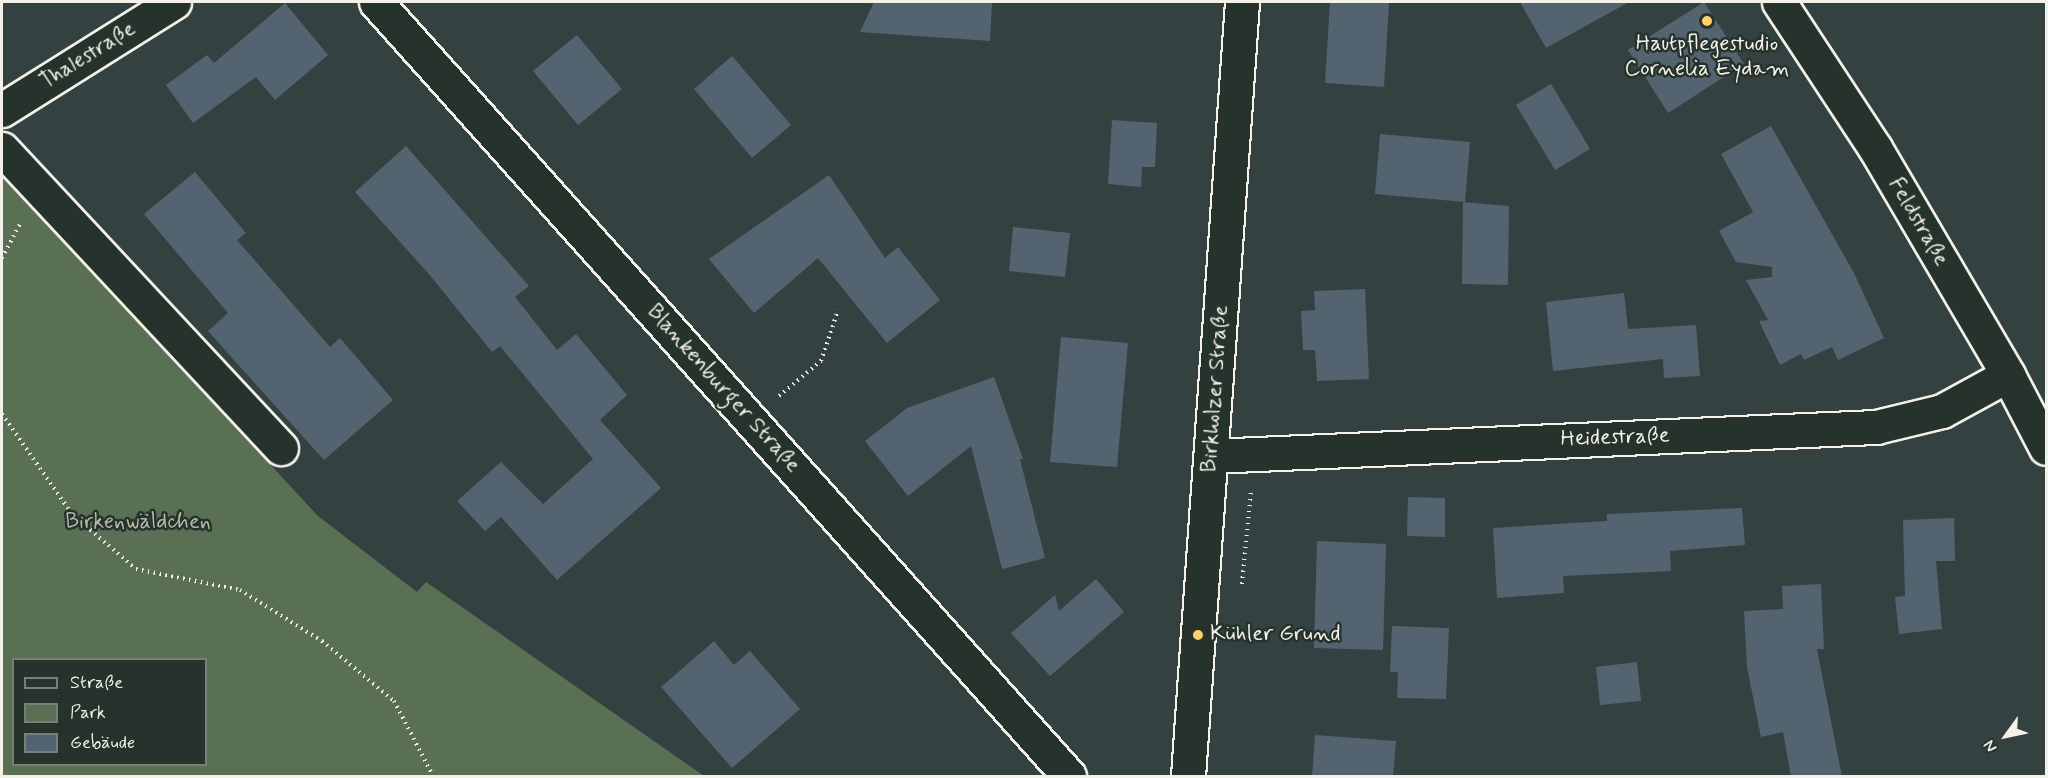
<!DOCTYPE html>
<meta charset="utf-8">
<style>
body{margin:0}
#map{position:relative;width:2048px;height:778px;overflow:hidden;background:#344141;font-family:Mynerve,sans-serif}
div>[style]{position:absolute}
.green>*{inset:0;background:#597054}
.building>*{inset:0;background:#546370}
.path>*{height:4px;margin-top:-2px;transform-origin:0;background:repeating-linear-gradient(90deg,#f4f1e8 0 1.5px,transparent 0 6px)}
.roads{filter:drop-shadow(2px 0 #f4f1e8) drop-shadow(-2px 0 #f4f1e8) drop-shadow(0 2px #f4f1e8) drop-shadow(0 -2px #f4f1e8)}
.minor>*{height:33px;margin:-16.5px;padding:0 16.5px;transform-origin:16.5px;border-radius:16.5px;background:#26332d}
.dots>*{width:16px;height:16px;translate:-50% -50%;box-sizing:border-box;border:3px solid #26332d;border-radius:50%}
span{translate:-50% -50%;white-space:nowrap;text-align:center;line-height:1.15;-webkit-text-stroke:5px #26332d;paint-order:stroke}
.poi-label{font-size:22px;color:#f4f1e8}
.left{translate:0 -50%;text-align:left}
.street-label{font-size:22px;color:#f4f1e8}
.park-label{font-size:22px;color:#b6bdad}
.frame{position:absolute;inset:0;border:3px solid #f4f1e8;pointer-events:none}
.legend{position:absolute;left:12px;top:658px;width:195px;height:108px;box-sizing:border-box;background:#26332d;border:2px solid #787f78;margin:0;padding:8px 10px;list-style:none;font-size:18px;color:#f4f1e8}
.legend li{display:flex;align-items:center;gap:12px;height:30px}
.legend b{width:30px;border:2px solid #787f78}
.north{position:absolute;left:1976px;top:706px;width:60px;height:60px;-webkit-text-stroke:4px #26332d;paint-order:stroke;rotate:237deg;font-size:16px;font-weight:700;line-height:24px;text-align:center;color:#f4f1e8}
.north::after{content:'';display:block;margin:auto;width:21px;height:27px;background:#f4f1e8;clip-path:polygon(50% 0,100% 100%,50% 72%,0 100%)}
</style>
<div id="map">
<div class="green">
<div style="clip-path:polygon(evenodd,2px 175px,318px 516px,417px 592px,426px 582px,704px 776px,2px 776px,2px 175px,14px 660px,206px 660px,206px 764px,14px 764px,14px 660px)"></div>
</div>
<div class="building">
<div style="clip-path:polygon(874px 2px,992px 2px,990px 41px,860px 32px)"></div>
<div style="clip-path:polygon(1330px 2px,1389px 2px,1384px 87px,1325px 83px)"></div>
<div style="clip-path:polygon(1520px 2px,1629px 2px,1546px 48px)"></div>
<div style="clip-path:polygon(1704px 2px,1744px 64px,1668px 113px,1628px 50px)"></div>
<div style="clip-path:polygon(285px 3px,328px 55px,275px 100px,256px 77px,193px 123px,166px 85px,207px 55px,214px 63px)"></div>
<div style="clip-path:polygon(577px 35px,622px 89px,578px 125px,533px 71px)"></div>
<div style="clip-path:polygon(732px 56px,791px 125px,752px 158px,694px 89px)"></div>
<div style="clip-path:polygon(1551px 84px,1590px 149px,1555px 170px,1516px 105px)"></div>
<div style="clip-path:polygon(1112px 120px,1157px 123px,1155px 167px,1142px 167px,1141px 187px,1108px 184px)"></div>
<div style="clip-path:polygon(1771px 126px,1854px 273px,1884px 338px,1838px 360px,1832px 347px,1804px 360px,1801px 354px,1780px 365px,1759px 321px,1768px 320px,1746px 280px,1772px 277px,1772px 267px,1736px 262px,1719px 231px,1753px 212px,1721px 154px)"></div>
<div style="clip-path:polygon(1380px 134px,1470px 142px,1465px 202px,1375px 194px)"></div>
<div style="clip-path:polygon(406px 146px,529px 286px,515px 297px,557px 350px,576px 334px,627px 395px,600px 420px,661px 488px,557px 580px,501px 517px,485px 531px,457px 501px,501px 462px,543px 504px,593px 459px,500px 346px,492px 352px,428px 273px,355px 192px)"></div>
<div style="clip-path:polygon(195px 172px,246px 233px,237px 240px,330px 347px,340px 338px,393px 400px,324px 460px,208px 331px,228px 313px,144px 214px)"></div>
<div style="clip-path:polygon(829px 175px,885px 258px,898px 247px,940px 300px,887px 343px,818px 258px,754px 313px,709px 259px)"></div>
<div style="clip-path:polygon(1463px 202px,1509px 206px,1508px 285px,1462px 284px)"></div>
<div style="clip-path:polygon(1013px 227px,1070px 233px,1065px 277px,1009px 271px)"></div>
<div style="clip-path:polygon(1365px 289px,1369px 379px,1317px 381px,1315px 350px,1303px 350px,1301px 311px,1315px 310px,1314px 291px)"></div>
<div style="clip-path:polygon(1624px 293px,1628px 329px,1696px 325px,1700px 376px,1664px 378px,1663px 359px,1553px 371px,1546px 302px)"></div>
<div style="clip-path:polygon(1061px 337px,1128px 343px,1117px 467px,1050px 462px)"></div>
<div style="clip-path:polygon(994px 377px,1023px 459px,1020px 459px,1045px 558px,1002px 569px,971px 446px,908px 496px,865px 441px,907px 408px)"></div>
<div style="clip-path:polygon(1408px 497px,1445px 498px,1445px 537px,1407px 536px)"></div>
<div style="clip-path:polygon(1742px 508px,1745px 545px,1670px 551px,1671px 571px,1563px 576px,1564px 593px,1497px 598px,1493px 528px,1607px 521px,1607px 514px)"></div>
<div style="clip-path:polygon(1954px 518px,1955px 561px,1936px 561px,1942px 629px,1899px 634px,1895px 597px,1905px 596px,1903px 520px)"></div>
<div style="clip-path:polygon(1317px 541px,1386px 544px,1383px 650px,1314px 648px)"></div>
<div style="clip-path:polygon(1096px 579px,1124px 612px,1050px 676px,1011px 633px,1055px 595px,1059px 611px)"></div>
<div style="clip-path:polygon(1821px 584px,1824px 649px,1817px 649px,1842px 777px,1791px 777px,1783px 732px,1761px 737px,1747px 667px,1744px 611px,1783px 609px,1782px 586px)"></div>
<div style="clip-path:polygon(1392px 626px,1449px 628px,1446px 699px,1397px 698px,1398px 672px,1390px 672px)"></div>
<div style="clip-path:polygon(714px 641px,734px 665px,750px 651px,800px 709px,732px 768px,661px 687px)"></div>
<div style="clip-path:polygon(1637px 662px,1641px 701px,1600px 705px,1596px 667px)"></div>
<div style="clip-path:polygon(1315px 735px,1396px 741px,1393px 777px,1312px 777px)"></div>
</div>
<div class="path">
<div style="left:2px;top:258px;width:41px;rotate:-62.2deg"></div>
<div style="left:779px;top:396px;width:55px;rotate:-39.8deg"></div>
<div style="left:821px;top:361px;width:54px;rotate:-71.6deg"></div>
<div style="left:2px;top:414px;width:122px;rotate:55deg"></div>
<div style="left:72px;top:514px;width:84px;rotate:40.7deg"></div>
<div style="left:136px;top:569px;width:106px;rotate:11.4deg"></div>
<div style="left:240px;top:590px;width:97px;rotate:31.9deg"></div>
<div style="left:322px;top:641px;width:94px;rotate:39.8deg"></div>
<div style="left:394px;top:701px;width:85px;rotate:62.5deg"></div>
<div style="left:1242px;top:584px;width:94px;rotate:-84.5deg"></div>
</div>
<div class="roads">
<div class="minor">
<div style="left:376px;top:2px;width:1039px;rotate:48.16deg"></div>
<div style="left:1779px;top:2px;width:175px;rotate:56.7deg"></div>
<div style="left:1875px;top:148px;width:263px;rotate:59.6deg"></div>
<div style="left:2008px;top:375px;width:82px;rotate:62.5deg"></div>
<div style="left:2px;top:110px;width:203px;rotate:-32.1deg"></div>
<div style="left:2px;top:149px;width:409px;rotate:47deg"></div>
<div style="left:1211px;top:456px;width:666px;rotate:-2.5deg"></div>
<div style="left:1876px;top:427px;width:68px;rotate:-13.6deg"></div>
<div style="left:1942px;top:411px;width:75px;rotate:-28.6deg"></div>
<div style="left:1188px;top:776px;width:776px;rotate:-86.01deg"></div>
</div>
</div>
<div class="dots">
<div style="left:1707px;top:21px;background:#ffd166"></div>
<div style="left:1198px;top:635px;background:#ffd166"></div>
</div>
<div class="poi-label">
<span style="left:1707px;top:57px">Hautpflegestudio<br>Cornelia Eydam</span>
<span class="left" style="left:1210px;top:635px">Kühler Grund</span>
</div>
<div class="street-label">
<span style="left:88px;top:56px;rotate:-32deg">Thalestraße</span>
<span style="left:1918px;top:222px;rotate:60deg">Feldstraße</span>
<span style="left:723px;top:389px;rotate:48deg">Blankenburger Straße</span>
<span style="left:1216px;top:389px;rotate:-86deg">Birkholzer Straße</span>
<span style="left:1615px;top:438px;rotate:-2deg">Heidestraße</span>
</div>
<div class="park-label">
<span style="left:138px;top:523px">Birkenwäldchen</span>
</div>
<div class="frame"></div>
<ul class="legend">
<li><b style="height:8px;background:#26332d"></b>Straße</li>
<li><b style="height:16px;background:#597054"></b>Park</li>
<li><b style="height:16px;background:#546370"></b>Gebäude</li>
</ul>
<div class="north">N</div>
</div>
